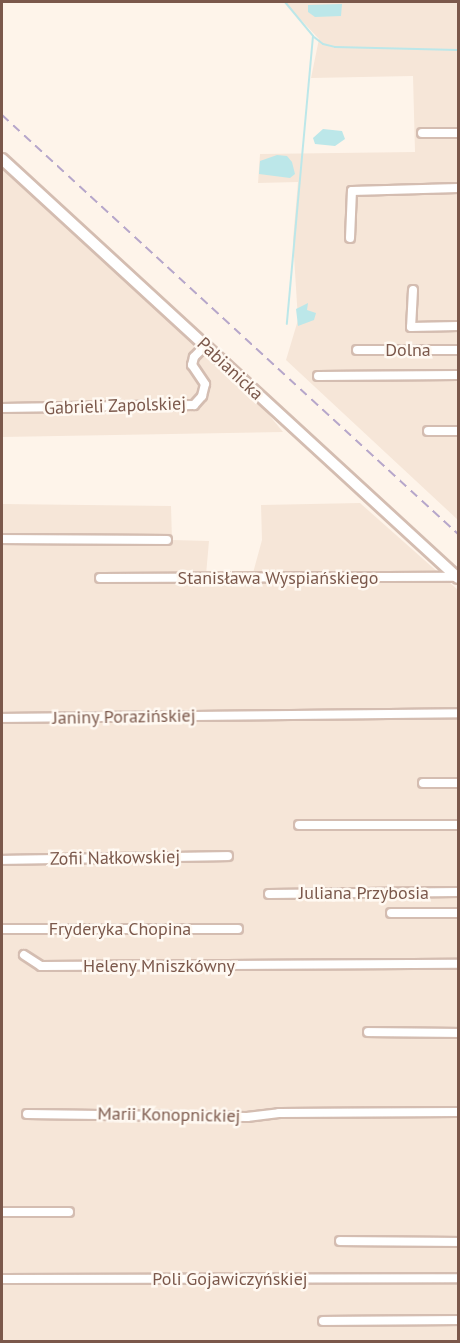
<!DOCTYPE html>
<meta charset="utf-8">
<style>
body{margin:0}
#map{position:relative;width:460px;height:1343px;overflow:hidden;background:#fef4ea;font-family:"PT Sans",sans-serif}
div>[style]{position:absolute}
.residential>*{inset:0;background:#f6e6d8}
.water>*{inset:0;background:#bce7e9}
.stream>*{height:2px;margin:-1px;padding:0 1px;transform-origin:1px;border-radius:1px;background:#bce7e9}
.roads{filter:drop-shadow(2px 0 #d4bdb1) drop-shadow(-2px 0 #d4bdb1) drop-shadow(0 2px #d4bdb1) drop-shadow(0 -2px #d4bdb1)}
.street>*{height:8px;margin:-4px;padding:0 4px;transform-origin:4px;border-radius:4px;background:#fff}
.secondary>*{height:10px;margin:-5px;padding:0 5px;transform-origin:5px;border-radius:5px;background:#fff}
.rail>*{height:2px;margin-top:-1px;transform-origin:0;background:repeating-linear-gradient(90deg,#b6a6ca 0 9px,transparent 0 15px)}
span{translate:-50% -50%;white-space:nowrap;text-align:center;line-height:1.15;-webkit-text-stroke:5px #fff9f2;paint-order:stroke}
.street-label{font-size:18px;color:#7b584b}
.frame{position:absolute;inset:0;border:3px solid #7b584b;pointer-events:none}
</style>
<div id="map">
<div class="residential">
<div style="clip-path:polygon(284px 2px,458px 2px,458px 520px,286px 360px,298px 320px,293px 240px,298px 182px,258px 183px,260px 154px,415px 152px,413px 76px,311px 78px,319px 39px)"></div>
<div style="clip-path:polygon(2px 166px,255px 398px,283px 432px,2px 437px)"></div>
<div style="clip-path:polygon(360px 503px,458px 590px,458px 1341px,2px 1342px,2px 504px,171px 506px,172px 540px,209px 541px,206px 575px,253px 573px,262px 540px,261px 505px)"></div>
</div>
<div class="water">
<div style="clip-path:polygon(342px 4px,341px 16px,315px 17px,308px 12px,308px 5px)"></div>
<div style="clip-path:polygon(323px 129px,342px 131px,345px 139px,335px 146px,315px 144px,313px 138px)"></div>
<div style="clip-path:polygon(277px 155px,287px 156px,292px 162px,295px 174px,290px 178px,259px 174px,260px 161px)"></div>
<div style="clip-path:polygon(308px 303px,307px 310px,316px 313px,314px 320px,298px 326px,296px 309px)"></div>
</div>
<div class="stream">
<div style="left:285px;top:2px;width:44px;rotate:50.5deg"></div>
<div style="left:313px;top:36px;width:289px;rotate:95.2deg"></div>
<div style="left:314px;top:37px;width:11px;rotate:38deg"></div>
<div style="left:323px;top:44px;width:12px;rotate:14deg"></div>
<div style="left:335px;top:47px;width:123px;rotate:1.4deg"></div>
</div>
<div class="roads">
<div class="street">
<div style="left:422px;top:133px;width:36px"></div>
<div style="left:350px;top:238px;width:47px;rotate:-87.6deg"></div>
<div style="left:352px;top:191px;width:106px;rotate:-1.6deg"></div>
<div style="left:413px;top:290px;width:37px;rotate:93deg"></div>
<div style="left:411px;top:327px;width:47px;rotate:-1.2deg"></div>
<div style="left:357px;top:350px;width:101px"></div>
<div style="left:318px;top:376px;width:140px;rotate:-0.4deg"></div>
<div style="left:2px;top:408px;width:192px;rotate:-0.9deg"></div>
<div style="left:194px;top:405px;width:12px;rotate:-48deg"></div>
<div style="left:202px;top:396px;width:12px;rotate:-76deg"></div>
<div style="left:205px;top:384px;width:23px;rotate:-124deg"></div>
<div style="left:192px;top:365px;width:8px;rotate:-76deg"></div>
<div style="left:194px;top:357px;width:16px;rotate:-45deg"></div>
<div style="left:428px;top:431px;width:30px"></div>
<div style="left:2px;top:539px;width:165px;rotate:0.3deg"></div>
<div style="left:100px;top:578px;width:357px;rotate:-0.2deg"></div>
<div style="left:2px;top:718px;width:456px;rotate:-0.6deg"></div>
<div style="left:423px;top:783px;width:35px"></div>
<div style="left:299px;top:825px;width:159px"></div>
<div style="left:2px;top:860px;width:226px;rotate:-1deg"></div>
<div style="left:269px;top:894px;width:189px;rotate:-0.6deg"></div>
<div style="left:391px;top:913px;width:67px"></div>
<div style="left:2px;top:929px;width:236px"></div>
<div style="left:24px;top:955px;width:20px;rotate:33deg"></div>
<div style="left:41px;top:966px;width:417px;rotate:-0.3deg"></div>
<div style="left:368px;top:1032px;width:90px;rotate:0.6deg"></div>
<div style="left:27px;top:1114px;width:220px;rotate:0.8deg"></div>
<div style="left:247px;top:1117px;width:32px;rotate:-7deg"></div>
<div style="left:279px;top:1113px;width:179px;rotate:-0.3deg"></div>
<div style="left:2px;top:1212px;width:67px"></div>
<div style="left:340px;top:1241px;width:118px;rotate:0.5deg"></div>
<div style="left:2px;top:1279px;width:456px;rotate:-0.1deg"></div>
<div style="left:323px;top:1321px;width:135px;rotate:-0.4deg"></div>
</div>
<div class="secondary">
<div style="left:2px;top:159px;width:619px;rotate:42.58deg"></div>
</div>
</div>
<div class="rail">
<div style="left:2px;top:115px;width:619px;rotate:42.58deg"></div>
</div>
<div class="street-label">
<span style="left:408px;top:350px">Dolna</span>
<span style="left:230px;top:369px;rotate:43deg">Pabianicka</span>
<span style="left:115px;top:406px;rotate:-2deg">Gabrieli Zapolskiej</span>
<span style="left:278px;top:578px">Stanisława Wyspiańskiego</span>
<span style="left:124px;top:717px;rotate:-1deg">Janiny Porazińskiej</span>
<span style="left:115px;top:858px;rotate:-1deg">Zofii Nałkowskiej</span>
<span style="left:364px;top:893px">Juliana Przybosia</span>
<span style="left:120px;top:929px">Fryderyka Chopina</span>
<span style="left:159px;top:966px">Heleny Mniszkówny</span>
<span style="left:169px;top:1115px;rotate:1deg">Marii Konopnickiej</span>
<span style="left:230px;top:1279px">Poli Gojawiczyńskiej</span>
</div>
<div class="frame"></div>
</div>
